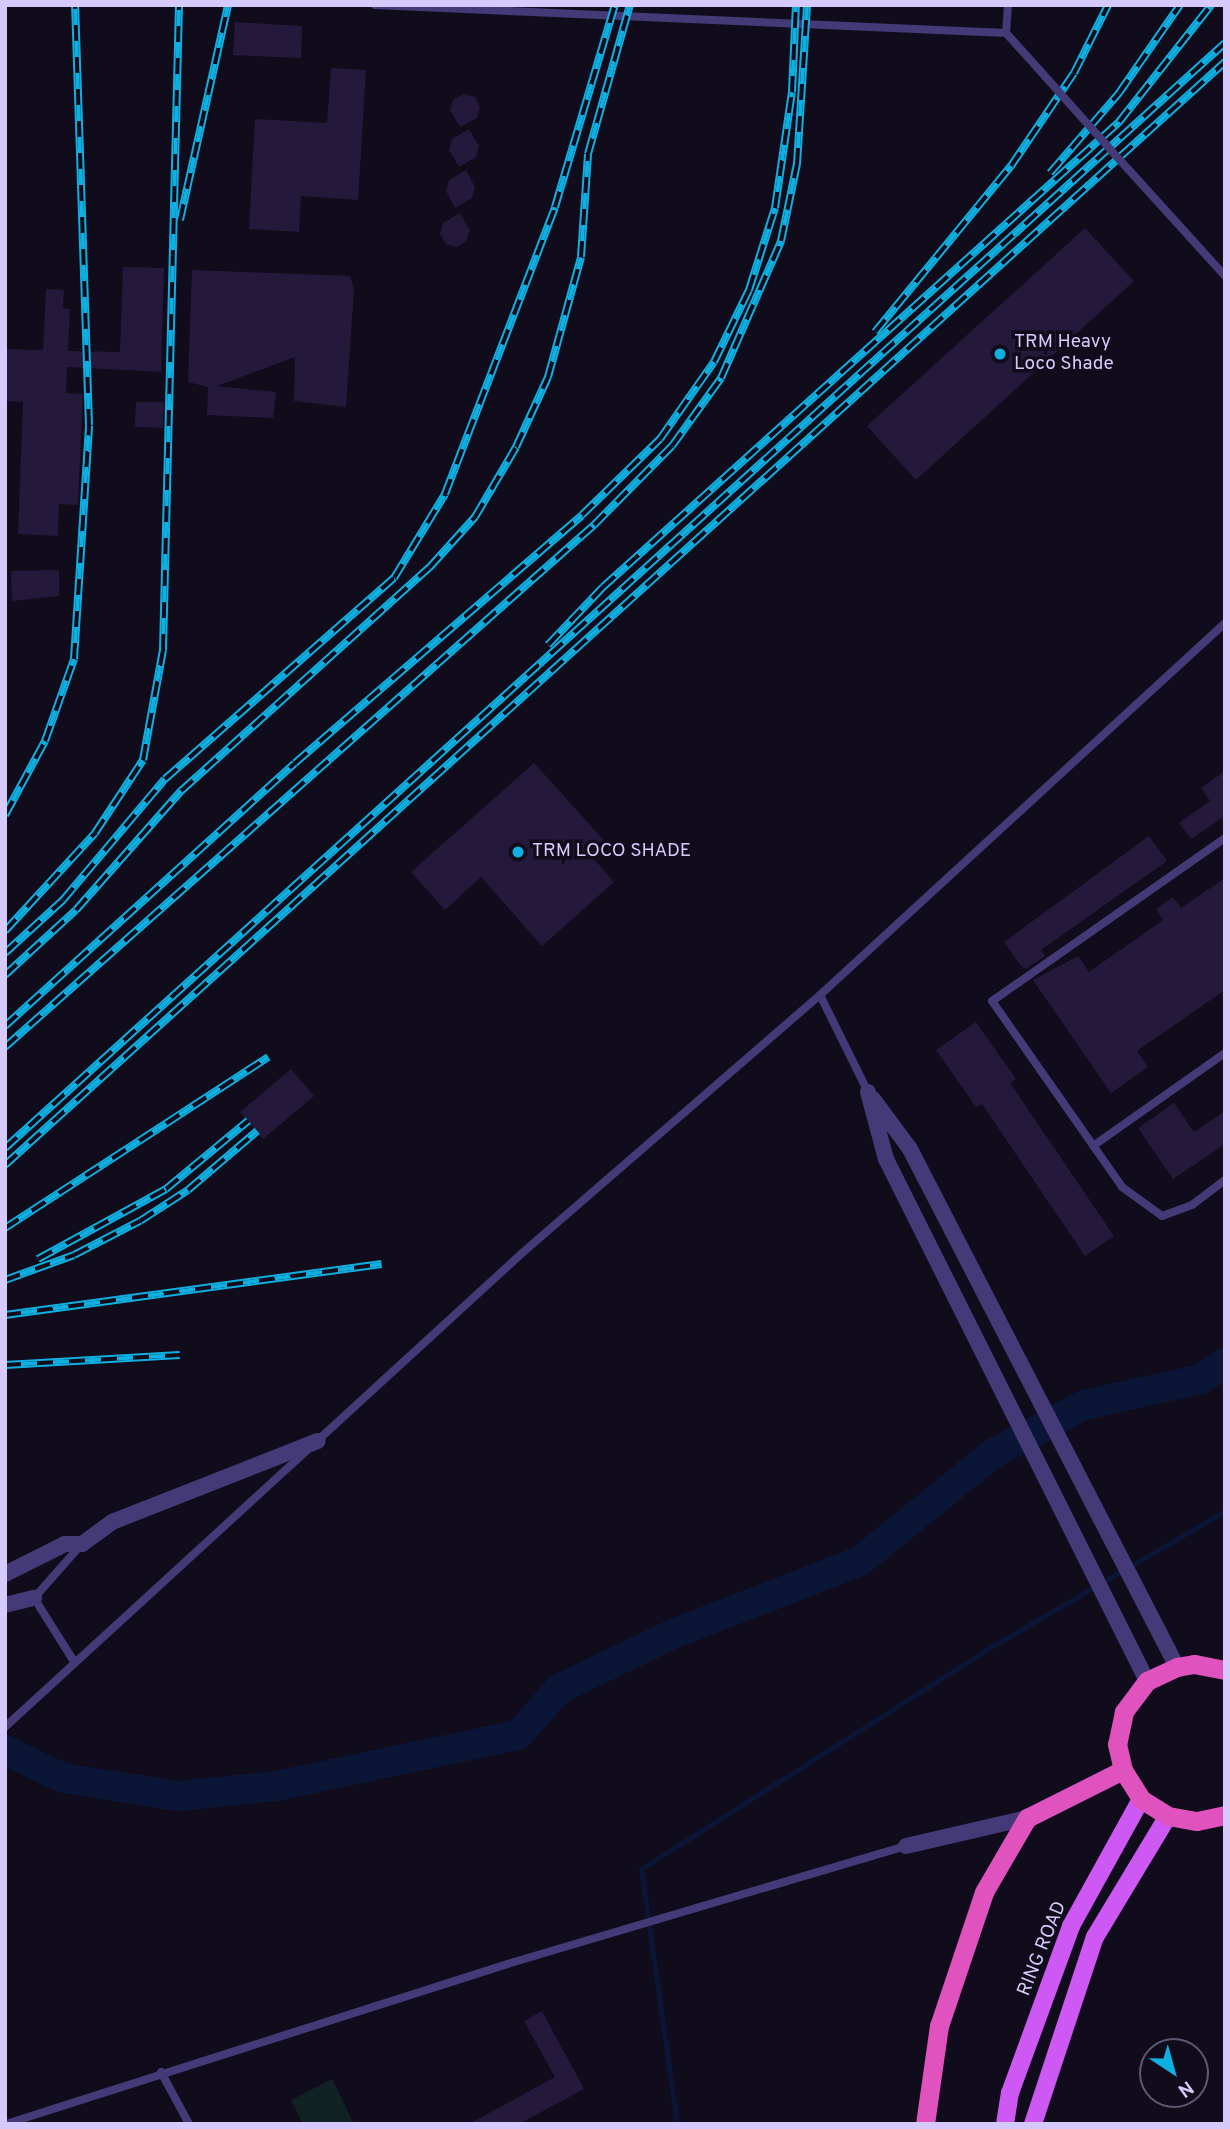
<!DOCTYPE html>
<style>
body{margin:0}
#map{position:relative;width:1230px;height:2129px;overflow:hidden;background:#100c1b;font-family:Overpass,sans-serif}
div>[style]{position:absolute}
.green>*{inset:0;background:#102224}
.stream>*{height:5px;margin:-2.5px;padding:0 2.5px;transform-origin:2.5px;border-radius:2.5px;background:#0b1535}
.river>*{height:30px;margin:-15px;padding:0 15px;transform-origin:15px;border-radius:15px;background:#0b1535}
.building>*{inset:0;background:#24193a}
.service>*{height:8px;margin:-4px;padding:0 4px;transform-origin:4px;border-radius:4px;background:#443a77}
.minor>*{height:16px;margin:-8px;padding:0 8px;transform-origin:8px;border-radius:8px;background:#443a77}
.primary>*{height:18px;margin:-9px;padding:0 9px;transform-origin:9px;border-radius:9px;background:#ce58f4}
.trunk>*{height:19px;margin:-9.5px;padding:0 9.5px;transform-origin:9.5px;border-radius:9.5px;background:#e052bd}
.rail>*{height:8px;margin-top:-4px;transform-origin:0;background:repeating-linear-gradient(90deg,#100c1b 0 16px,#0fb0e1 0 32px);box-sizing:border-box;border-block:2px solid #0fb0e1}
.service-bridge>*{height:8px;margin:-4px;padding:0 4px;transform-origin:4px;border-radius:4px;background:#443a77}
.dots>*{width:19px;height:19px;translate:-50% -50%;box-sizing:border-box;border:4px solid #100c1b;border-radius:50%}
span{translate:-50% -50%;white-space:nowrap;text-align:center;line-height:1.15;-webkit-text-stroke:7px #100c1b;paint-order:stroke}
.poi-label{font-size:19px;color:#d6c9fb}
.left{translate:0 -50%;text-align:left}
.street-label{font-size:19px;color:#d6c9fb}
.frame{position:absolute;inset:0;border:7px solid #d6c9fb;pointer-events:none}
.north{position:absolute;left:1139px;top:2038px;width:70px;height:70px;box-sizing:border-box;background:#100c1b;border:2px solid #5f5875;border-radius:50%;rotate:144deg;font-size:19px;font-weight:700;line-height:28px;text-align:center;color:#d6c9fb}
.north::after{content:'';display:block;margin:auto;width:24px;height:32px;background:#0fb0e1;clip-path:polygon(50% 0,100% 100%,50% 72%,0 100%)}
</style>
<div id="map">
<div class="green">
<div style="clip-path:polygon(332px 2079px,354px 2124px,303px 2124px,291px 2100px)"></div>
</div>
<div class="stream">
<div style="left:677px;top:2124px;width:258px;rotate:-98deg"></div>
<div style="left:641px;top:1869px;width:417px;rotate:-32.4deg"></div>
<div style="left:993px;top:1646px;width:268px;rotate:-30.2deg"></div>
</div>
<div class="river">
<div style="left:5px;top:1750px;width:64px;rotate:25.8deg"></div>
<div style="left:63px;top:1778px;width:116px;rotate:8.9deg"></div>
<div style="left:178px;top:1796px;width:99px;rotate:-5.8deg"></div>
<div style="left:276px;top:1786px;width:247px;rotate:-11.9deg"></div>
<div style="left:518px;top:1735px;width:62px;rotate:-48.3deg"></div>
<div style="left:559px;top:1689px;width:127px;rotate:-25.8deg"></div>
<div style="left:673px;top:1634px;width:201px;rotate:-21.3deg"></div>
<div style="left:860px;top:1561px;width:172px;rotate:-38.9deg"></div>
<div style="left:994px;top:1453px;width:102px;rotate:-28.1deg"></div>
<div style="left:1084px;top:1405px;width:120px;rotate:-12.5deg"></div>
<div style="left:1201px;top:1379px;width:29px;rotate:-34deg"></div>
</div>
<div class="building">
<div style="clip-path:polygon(235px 22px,302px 26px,301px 58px,233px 55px)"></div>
<div style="clip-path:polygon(331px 68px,366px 70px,358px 200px,301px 196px,299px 232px,249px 229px,255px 119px,327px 123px)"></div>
<div style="clip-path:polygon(464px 94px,475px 97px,480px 107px,477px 118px,460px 127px,450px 110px,453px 100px)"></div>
<div style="clip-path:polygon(469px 129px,479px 146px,476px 157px,459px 167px,449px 150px,452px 139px)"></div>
<div style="clip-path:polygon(466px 170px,475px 187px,472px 198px,455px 208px,446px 191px,449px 180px)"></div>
<div style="clip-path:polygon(460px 213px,470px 230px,466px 241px,457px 247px,446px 244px,440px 234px,443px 223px)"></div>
<div style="clip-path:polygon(1085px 228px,1134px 281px,916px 480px,867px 426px)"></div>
<div style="clip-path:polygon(123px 267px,164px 268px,161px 372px,67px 367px,66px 393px,83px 394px,78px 505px,59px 504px,58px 536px,18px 534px,23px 402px,5px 401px,5px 349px,43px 350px,46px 289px,64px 290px,63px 308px,70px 309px,68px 351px,120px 352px)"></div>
<div style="clip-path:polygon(192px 270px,350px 276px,354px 289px,346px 407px,294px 401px,295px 357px,217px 386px,276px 392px,273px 418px,207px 415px,208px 387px,188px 382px)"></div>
<div style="clip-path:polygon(136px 402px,164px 402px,163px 428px,135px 427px)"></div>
<div style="clip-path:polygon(59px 570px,59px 596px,12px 601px,11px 571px)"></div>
<div style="clip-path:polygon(534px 763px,609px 846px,594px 859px,614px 882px,542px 946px,481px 877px,445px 910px,411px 872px)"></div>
<div style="clip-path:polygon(1225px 771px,1225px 822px,1222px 818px,1191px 839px,1179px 823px,1210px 801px,1201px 788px)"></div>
<div style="clip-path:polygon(1149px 836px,1167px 861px,1041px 950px,1045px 956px,1026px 969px,1021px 966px,1004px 942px)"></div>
<div style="clip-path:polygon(1225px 878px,1225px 990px,1137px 1051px,1148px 1067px,1111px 1093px,1033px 980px,1078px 956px,1089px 972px,1163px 920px,1156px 909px,1173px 897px,1181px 908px)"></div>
<div style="clip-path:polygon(976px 1022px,1016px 1079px,1010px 1083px,1114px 1236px,1085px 1256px,982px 1104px,976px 1107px,936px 1050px)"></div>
<div style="clip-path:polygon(291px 1069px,314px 1096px,263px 1139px,240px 1112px)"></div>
<div style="clip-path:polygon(1174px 1103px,1194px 1132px,1225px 1111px,1225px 1144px,1173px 1179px,1138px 1128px)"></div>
<div style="clip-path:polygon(542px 2011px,584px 2089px,519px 2124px,469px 2124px,555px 2077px,524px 2021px)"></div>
</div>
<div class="service">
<div style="left:375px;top:5px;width:632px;rotate:2.54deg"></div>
<div style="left:1008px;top:5px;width:28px;rotate:94deg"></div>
<div style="left:1006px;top:33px;width:42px;rotate:47.9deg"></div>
<div style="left:1128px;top:169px;width:144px;rotate:47.8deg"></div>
<div style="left:1225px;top:838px;width:284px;rotate:145deg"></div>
<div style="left:992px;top:1001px;width:227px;rotate:55deg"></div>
<div style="left:1122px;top:1187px;width:49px;rotate:35.9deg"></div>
<div style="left:1162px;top:1216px;width:32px;rotate:-20deg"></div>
<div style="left:1192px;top:1205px;width:41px;rotate:-37.1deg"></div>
<div style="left:820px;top:995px;width:108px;rotate:63.7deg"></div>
<div style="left:1093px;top:1146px;width:161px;rotate:-35.2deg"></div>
<div style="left:317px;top:1441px;width:277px;rotate:-42.5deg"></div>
<div style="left:521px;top:1254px;width:396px;rotate:-40.9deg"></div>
<div style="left:820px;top:995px;width:550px;rotate:-42.57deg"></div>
<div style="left:75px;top:1663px;width:77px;rotate:-122.2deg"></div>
<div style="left:34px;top:1598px;width:69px;rotate:-48.5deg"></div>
<div style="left:5px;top:1727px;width:410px;rotate:-42.5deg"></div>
<div style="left:161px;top:2072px;width:59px;rotate:61.7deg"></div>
<div style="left:6px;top:2124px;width:533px;rotate:-17.69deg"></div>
<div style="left:514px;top:1962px;width:409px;rotate:-16.5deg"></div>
</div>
<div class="minor">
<div style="left:868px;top:1092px;width:69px;rotate:75deg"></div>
<div style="left:886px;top:1159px;width:584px;rotate:63.43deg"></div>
<div style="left:873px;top:1099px;width:62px;rotate:53.5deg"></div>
<div style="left:910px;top:1149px;width:583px;rotate:62.73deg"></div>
<div style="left:5px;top:1574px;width:67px;rotate:-26.6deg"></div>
<div style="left:65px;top:1544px;width:17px"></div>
<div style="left:82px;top:1544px;width:37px;rotate:-36deg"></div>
<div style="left:112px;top:1522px;width:221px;rotate:-21.5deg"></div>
<div style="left:5px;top:1605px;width:30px;rotate:-14deg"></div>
<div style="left:906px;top:1846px;width:124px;rotate:-13deg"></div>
</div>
<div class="primary">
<div style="left:1005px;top:2124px;width:31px;rotate:-81deg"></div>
<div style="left:1010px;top:2093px;width:178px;rotate:-69.9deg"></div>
<div style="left:1071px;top:1926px;width:145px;rotate:-61.1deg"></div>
<div style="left:1033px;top:2124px;width:197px;rotate:-71.7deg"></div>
<div style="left:1095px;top:1937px;width:141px;rotate:-58.9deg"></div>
</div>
<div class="trunk">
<div style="left:1225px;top:1670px;width:32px;rotate:-169deg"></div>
<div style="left:1194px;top:1664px;width:17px;rotate:170deg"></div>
<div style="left:1177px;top:1667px;width:33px;rotate:155deg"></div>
<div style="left:1147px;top:1681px;width:39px;rotate:127deg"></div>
<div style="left:1124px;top:1712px;width:33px;rotate:102deg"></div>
<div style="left:1117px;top:1744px;width:27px;rotate:77deg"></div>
<div style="left:1123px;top:1770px;width:34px;rotate:58deg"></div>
<div style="left:1141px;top:1799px;width:32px;rotate:32deg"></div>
<div style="left:1168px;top:1816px;width:29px;rotate:10deg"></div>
<div style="left:1197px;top:1821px;width:29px;rotate:-12deg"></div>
<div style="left:925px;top:2124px;width:99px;rotate:-81.9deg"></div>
<div style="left:939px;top:2026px;width:141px;rotate:-71.4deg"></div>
<div style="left:984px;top:1892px;width:86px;rotate:-59.8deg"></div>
<div style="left:1027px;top:1818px;width:107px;rotate:-26.6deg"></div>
</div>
<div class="rail">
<div style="left:1050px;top:173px;width:106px;rotate:-49.2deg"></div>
<div style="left:1119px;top:93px;width:107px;rotate:-55.3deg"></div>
<div style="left:180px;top:220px;width:220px;rotate:-77.4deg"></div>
<div style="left:875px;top:332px;width:215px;rotate:-50.7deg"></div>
<div style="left:1011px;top:166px;width:112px;rotate:-55.9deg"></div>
<div style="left:1074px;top:73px;width:76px;rotate:-63.4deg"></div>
<div style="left:548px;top:645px;width:80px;rotate:-46.5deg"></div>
<div style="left:603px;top:587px;width:695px;rotate:-42.02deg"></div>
<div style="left:1119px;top:122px;width:149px;rotate:-51.8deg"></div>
<div style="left:5px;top:815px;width:84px;rotate:-61.6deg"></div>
<div style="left:45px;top:741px;width:87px;rotate:-70.5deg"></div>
<div style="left:74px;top:659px;width:234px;rotate:-86.3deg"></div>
<div style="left:89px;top:425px;width:420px;rotate:-91.9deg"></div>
<div style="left:5px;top:931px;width:133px;rotate:-47.4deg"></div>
<div style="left:95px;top:833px;width:87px;rotate:-56.7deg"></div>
<div style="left:143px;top:760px;width:112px;rotate:-79.7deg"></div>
<div style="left:163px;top:650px;width:645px;rotate:-88.58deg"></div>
<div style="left:5px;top:953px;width:79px;rotate:-42.4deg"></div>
<div style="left:63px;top:900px;width:158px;rotate:-49.9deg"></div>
<div style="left:165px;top:779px;width:305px;rotate:-41.3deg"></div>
<div style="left:394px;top:578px;width:98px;rotate:-58.7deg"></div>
<div style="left:445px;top:494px;width:307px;rotate:-69deg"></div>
<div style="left:555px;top:207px;width:211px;rotate:-73.5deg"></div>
<div style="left:5px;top:975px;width:96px;rotate:-42.5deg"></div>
<div style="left:76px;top:910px;width:159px;rotate:-48.6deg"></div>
<div style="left:181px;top:791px;width:334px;rotate:-42deg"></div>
<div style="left:429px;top:568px;width:69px;rotate:-48deg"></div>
<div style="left:475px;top:517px;width:81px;rotate:-59.6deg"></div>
<div style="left:516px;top:447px;width:77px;rotate:-65.4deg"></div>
<div style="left:548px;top:377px;width:124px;rotate:-74.6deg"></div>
<div style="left:581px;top:257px;width:103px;rotate:-86.1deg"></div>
<div style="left:588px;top:154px;width:155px;rotate:-74.3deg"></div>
<div style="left:5px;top:1026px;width:391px;rotate:-42.2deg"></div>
<div style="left:295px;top:763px;width:379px;rotate:-40.8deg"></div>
<div style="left:582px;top:515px;width:109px;rotate:-44.3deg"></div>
<div style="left:660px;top:439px;width:94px;rotate:-55deg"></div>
<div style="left:714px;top:362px;width:80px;rotate:-64.1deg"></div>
<div style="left:749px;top:290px;width:86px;rotate:-72.4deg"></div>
<div style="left:775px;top:208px;width:117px;rotate:-81.7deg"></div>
<div style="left:792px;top:92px;width:87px;rotate:-87.4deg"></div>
<div style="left:5px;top:1047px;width:787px;rotate:-41.55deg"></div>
<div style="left:594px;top:525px;width:111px;rotate:-45.4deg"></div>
<div style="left:672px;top:446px;width:84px;rotate:-54.2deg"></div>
<div style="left:721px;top:378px;width:150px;rotate:-66.3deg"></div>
<div style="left:781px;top:241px;width:79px;rotate:-78.3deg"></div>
<div style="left:797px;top:164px;width:159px;rotate:-86.4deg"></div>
<div style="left:5px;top:1148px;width:1646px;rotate:-42.17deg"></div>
<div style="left:5px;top:1165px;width:1645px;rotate:-42.12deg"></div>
<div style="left:5px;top:1228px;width:314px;rotate:-33deg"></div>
<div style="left:38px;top:1259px;width:146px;rotate:-28.7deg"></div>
<div style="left:166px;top:1189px;width:107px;rotate:-39.7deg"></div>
<div style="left:5px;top:1280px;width:73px;rotate:-19.9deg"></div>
<div style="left:74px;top:1255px;width:74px;rotate:-27.3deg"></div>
<div style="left:140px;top:1221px;width:57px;rotate:-32.9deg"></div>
<div style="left:188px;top:1190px;width:91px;rotate:-40.5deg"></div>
<div style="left:5px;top:1315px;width:380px;rotate:-7.7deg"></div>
<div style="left:5px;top:1365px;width:175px;rotate:-3.3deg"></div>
</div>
<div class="service-bridge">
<div style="left:1034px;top:64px;width:141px;rotate:48.2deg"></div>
</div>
<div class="dots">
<div style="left:1000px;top:354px;background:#0fb0e1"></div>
<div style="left:518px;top:852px;background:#0fb0e1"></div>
</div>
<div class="poi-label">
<span class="left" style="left:1014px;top:354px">TRM Heavy<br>Loco Shade</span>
<span class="left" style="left:532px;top:852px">TRM LOCO SHADE</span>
</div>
<div class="street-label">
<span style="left:1043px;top:1949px;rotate:-68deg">RING ROAD</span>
</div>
<div class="frame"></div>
<div class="north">N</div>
</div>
